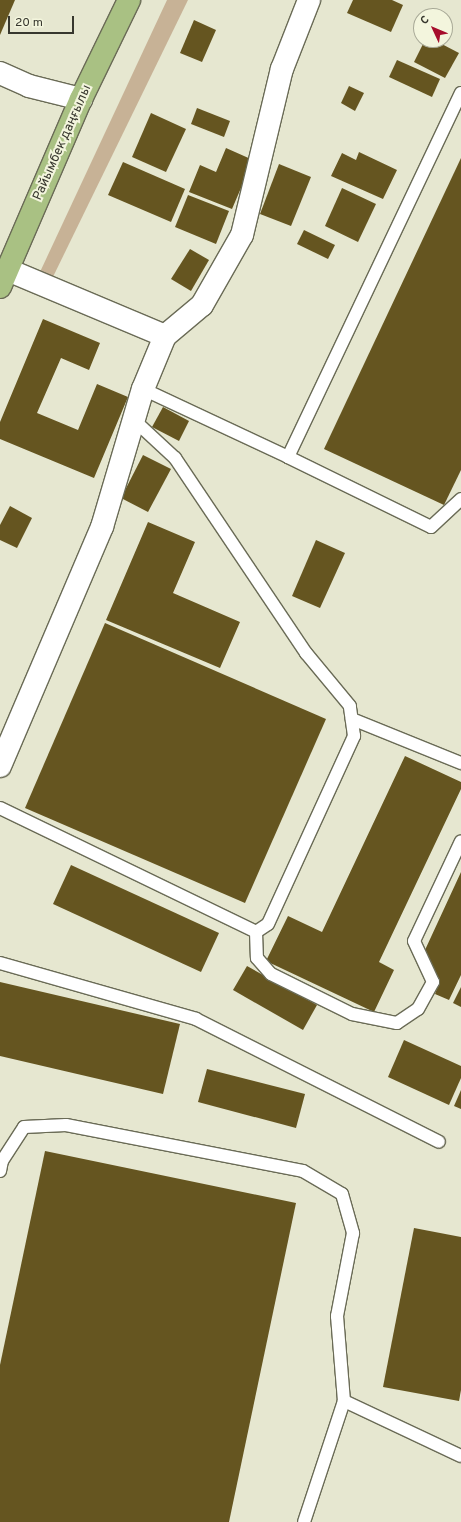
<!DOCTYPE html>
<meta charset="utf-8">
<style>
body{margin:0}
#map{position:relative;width:461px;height:1522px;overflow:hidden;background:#e6e7d0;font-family:Overpass,sans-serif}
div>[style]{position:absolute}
.green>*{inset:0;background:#c7b296}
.building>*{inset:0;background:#655520}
.roads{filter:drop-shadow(1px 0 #6a6b56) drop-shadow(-1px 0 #6a6b56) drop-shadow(0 1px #6a6b56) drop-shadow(0 -1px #6a6b56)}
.lane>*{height:12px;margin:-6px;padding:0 6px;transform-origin:6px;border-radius:6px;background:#fff}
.street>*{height:22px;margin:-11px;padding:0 11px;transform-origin:11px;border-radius:11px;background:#fff}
.secondary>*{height:22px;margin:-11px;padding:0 11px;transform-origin:11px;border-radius:11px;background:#fff}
.primary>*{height:22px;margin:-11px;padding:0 11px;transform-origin:11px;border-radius:11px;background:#a9c183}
span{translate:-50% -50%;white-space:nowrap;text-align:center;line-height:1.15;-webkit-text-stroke:4px #f3f5dd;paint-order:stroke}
.street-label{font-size:13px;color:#37372e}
.north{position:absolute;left:413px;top:8px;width:40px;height:40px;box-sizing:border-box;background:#f3f5dd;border:1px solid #a8a997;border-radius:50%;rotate:314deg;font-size:11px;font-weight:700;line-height:16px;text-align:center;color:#37372e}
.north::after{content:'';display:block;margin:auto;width:14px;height:18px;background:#a60c2b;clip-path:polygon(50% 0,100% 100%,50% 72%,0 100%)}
.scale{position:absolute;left:8px;top:16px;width:66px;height:18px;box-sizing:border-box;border:2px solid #37372e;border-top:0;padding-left:5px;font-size:12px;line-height:14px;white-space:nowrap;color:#37372e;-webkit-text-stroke:3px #f3f5dd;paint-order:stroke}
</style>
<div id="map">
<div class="green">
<div style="clip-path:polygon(167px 0,188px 0,50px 283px,41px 276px,40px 272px)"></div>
</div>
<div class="building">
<div style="clip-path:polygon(0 0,15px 0,0 35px)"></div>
<div style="clip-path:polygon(353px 0,392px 0,403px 5px,391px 32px,347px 13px)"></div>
<div style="clip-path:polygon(194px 20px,216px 30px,202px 62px,180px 53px)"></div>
<div style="clip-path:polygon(425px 40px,434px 40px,459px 53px,445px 78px,414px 62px)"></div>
<div style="clip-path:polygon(397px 60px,440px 79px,432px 97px,389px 77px)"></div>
<div style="clip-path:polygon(349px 86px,364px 93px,355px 111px,341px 103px)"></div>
<div style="clip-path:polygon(197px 108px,230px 121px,224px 137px,191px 124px)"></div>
<div style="clip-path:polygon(151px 113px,186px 129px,166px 172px,132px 157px)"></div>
<div style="clip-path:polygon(226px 148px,253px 160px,232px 209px,189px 192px,200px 165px,216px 172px)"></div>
<div style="clip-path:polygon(359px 152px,397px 170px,383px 199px,331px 176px,342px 153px,356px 160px)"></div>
<div style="clip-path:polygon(461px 158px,461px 470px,444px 505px,324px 449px)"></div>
<div style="clip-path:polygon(123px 162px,185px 189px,171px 222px,108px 195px)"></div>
<div style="clip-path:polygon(279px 164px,311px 177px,291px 226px,260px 214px)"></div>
<div style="clip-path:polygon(342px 188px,376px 204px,358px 242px,325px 226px)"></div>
<div style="clip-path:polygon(188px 195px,229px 211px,216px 244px,175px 227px)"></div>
<div style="clip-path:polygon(304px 230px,335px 245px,328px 259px,297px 244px)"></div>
<div style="clip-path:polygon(190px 249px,209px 260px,191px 291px,171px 279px)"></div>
<div style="clip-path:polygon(43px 319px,100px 343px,89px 370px,61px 358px,37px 413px,78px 430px,97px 384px,128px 397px,94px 478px,0 439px,0 422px)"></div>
<div style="clip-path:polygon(163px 407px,189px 421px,179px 441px,152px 427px)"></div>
<div style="clip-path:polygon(143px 455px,171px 469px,148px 512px,121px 498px)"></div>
<div style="clip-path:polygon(10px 506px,32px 518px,17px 548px,0 540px,0 525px)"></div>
<div style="clip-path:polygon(148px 522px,195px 542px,173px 593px,240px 622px,220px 668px,106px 620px)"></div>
<div style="clip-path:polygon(316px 540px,345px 553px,320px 608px,292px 596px)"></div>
<div style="clip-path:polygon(105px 623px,326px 719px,245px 903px,25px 808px)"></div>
<div style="clip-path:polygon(405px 756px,461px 782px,461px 789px,379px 962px,394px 970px,374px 1012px,266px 961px,288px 916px,322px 932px)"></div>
<div style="clip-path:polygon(71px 865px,219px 933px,201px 972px,53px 904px)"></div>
<div style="clip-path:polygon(461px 872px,461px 975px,449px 1000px,435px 994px,438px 986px,425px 950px)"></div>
<div style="clip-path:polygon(247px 966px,317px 1005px,303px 1030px,233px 990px)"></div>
<div style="clip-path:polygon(0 982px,180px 1024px,163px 1094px,0 1056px)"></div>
<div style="clip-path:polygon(461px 987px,461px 1007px,453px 1003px)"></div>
<div style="clip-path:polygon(404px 1040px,461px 1066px,461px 1078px,449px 1105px,388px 1077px)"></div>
<div style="clip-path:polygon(207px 1069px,305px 1094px,296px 1128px,198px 1102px)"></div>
<div style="clip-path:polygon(461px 1090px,461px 1109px,454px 1106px)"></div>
<div style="clip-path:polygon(45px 1151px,296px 1203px,229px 1522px,0 1522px,0 1365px)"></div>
<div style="clip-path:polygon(414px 1228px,461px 1237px,461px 1390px,459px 1401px,383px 1387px)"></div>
</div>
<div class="roads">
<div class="lane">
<div style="left:143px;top:389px;width:160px;rotate:25.1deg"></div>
<div style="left:288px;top:457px;width:403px;rotate:-64.6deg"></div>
<div style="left:288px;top:457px;width:159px;rotate:26.1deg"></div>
<div style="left:431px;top:527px;width:41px;rotate:-43deg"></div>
<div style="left:352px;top:719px;width:118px;rotate:22deg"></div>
<div style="left:0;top:808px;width:284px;rotate:25.8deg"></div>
<div style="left:256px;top:932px;width:14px;rotate:-34deg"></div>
<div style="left:268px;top:924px;width:207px;rotate:-65.4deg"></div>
<div style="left:354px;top:736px;width:30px;rotate:-98deg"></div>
<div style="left:350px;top:706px;width:69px;rotate:-129.7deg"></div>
<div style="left:306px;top:653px;width:235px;rotate:-123.9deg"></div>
<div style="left:175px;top:458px;width:56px;rotate:-137.2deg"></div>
<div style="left:256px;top:932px;width:26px;rotate:88deg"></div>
<div style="left:257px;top:958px;width:21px;rotate:49deg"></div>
<div style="left:271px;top:974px;width:90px;rotate:26.3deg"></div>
<div style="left:352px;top:1014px;width:46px;rotate:11.3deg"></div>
<div style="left:397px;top:1023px;width:25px;rotate:-34deg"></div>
<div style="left:418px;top:1009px;width:31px;rotate:-61deg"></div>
<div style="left:433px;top:982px;width:45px;rotate:-114.9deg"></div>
<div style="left:414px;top:941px;width:110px;rotate:-64.8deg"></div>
<div style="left:0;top:963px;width:204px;rotate:15.9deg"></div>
<div style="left:196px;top:1019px;width:272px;rotate:26.8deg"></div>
<div style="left:0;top:1171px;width:10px;rotate:-79deg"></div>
<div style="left:2px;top:1161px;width:40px;rotate:-57.1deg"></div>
<div style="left:24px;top:1127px;width:42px;rotate:-2.7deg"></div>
<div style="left:66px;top:1125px;width:241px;rotate:11deg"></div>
<div style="left:303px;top:1171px;width:45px;rotate:30.5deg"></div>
<div style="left:342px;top:1194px;width:41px;rotate:74.2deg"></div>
<div style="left:353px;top:1233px;width:85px;rotate:100.9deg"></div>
<div style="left:337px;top:1316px;width:85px;rotate:85.3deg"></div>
<div style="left:344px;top:1401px;width:127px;rotate:108.3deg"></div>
<div style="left:344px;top:1401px;width:129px;rotate:25.2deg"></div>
</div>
<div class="street">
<div style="left:8px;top:270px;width:170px;rotate:22.8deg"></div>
<div style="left:0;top:766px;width:260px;rotate:-66.9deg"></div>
<div style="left:102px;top:527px;width:144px;rotate:-73.5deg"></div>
<div style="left:143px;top:389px;width:57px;rotate:-67.5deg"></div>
<div style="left:165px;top:336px;width:48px;rotate:-40deg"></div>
<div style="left:202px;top:305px;width:81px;rotate:-60.3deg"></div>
<div style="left:242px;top:235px;width:171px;rotate:-76.5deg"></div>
<div style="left:282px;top:69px;width:74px;rotate:-68.6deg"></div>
</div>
<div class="secondary">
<div style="left:0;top:73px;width:32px;rotate:24deg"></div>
<div style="left:29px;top:86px;width:54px;rotate:14deg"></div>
</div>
<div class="primary">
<div style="left:0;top:287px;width:205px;rotate:-66.7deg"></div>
<div style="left:81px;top:99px;width:110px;rotate:-64.1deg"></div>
</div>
</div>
<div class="street-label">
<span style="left:63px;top:143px;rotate:-66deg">Райымбек даңғылы</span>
</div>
<div class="north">С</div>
<div class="scale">20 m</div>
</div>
